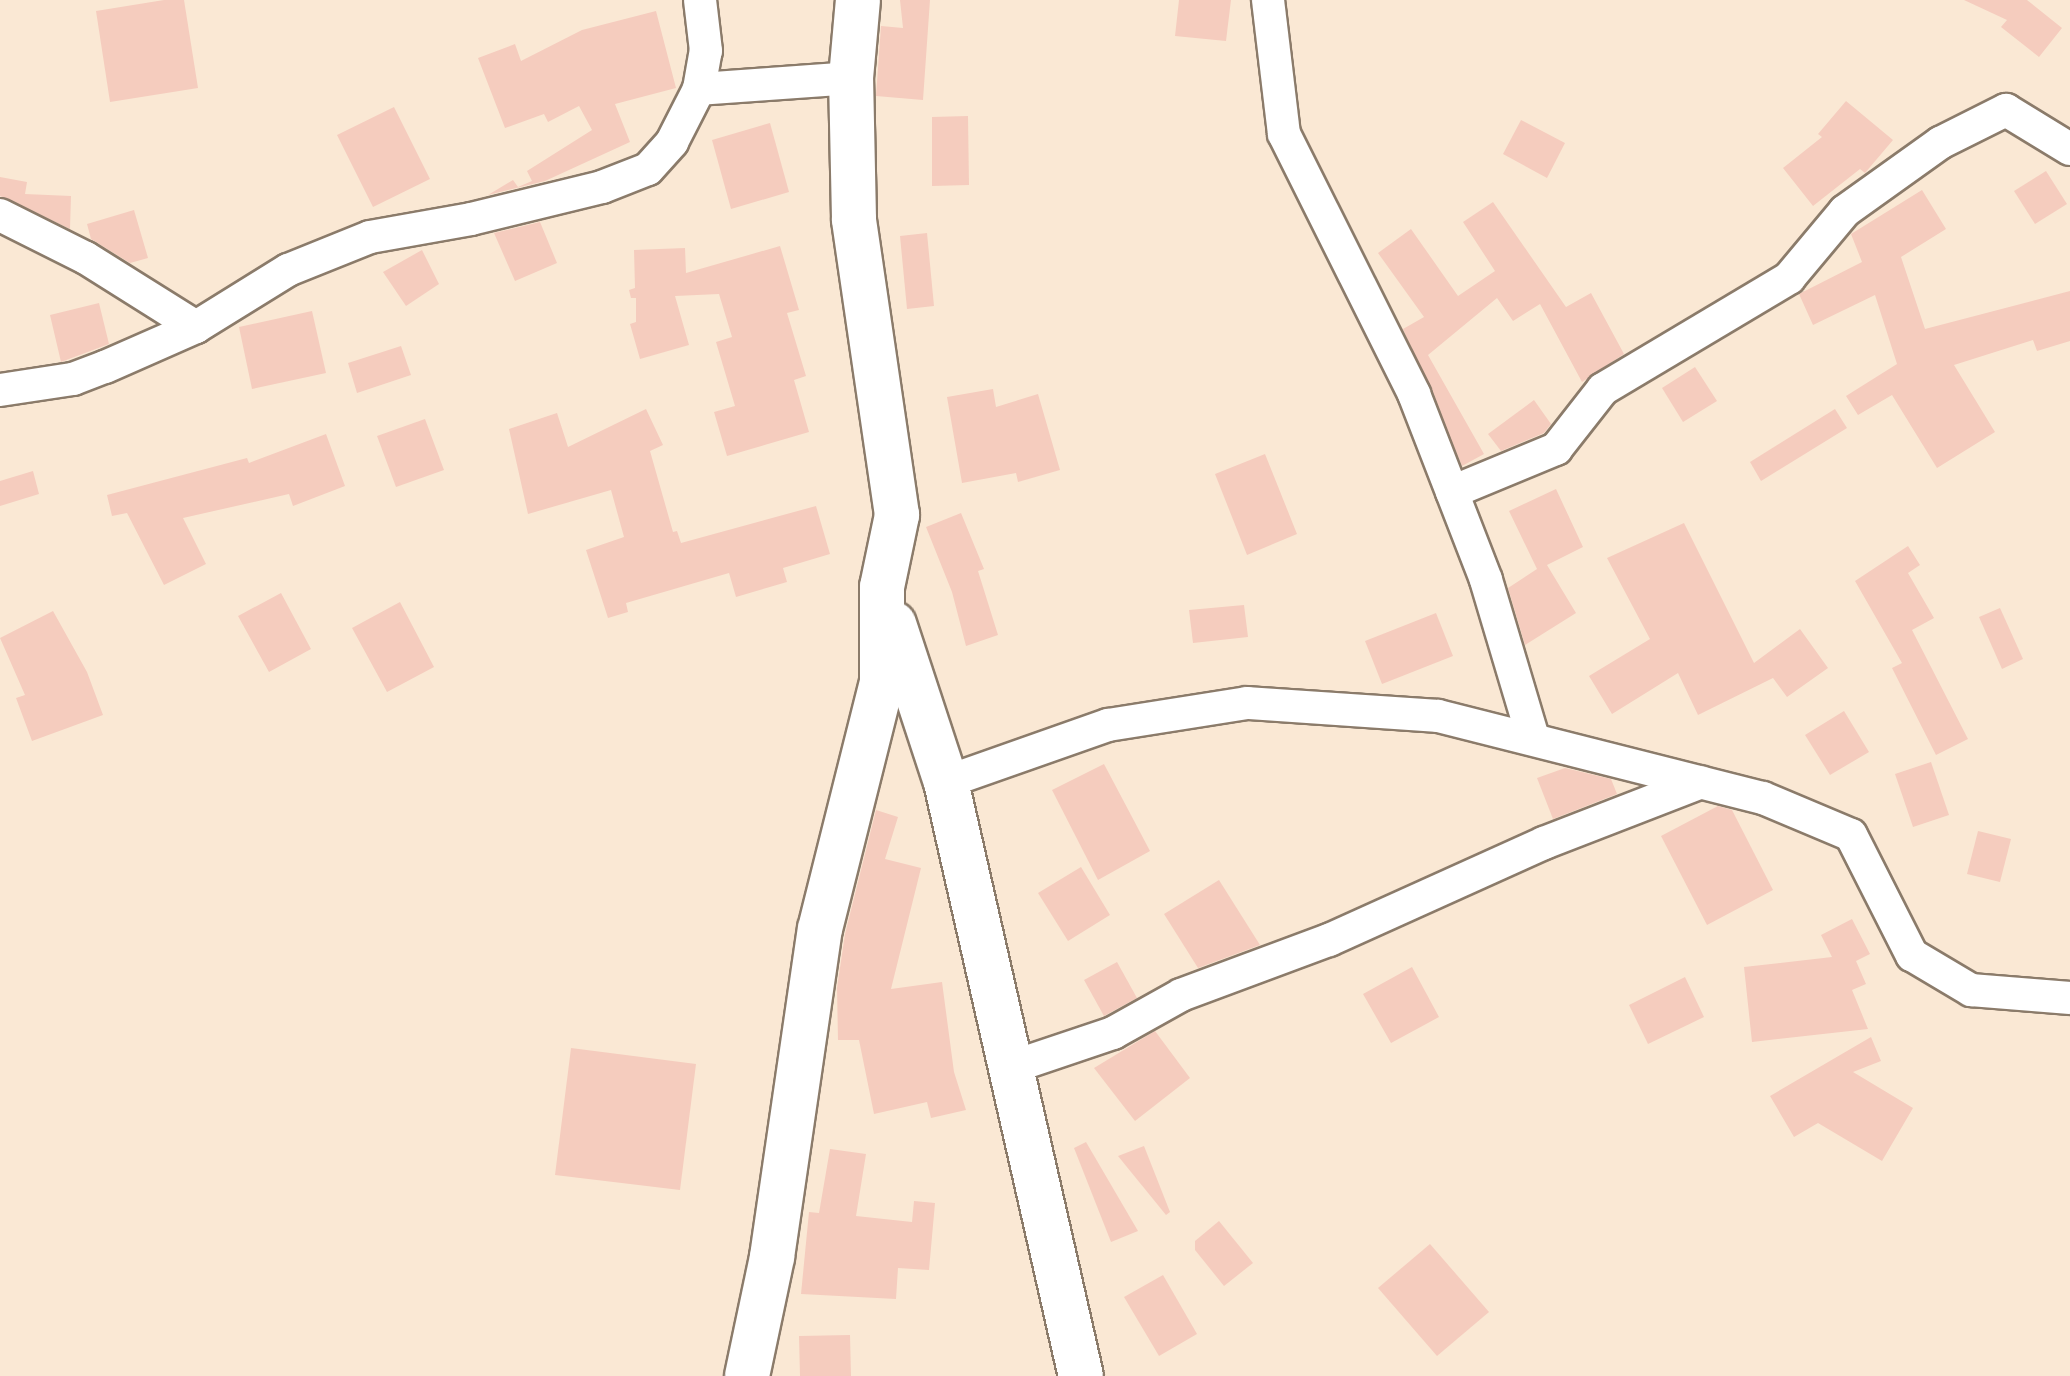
<!DOCTYPE html>
<style>
body{margin:0}
#map{position:relative;width:2070px;height:1376px;overflow:hidden;background:#fae8d4;font-family:"Playfair Display",serif}
div>[style]{position:absolute}
.building>*{inset:0;background:#f5ccbe}
.roads{filter:drop-shadow(2px 0 #8b7b6a) drop-shadow(-2px 0 #8b7b6a) drop-shadow(0 2px #8b7b6a) drop-shadow(0 -2px #8b7b6a)}
.street>*{height:32px;margin:-16px;padding:0 16px;transform-origin:16px;border-radius:16px;background:#fff}
.secondary>*{height:44px;margin:-22px;padding:0 22px;transform-origin:22px;border-radius:22px;background:#fff}
span{translate:-50% -50%;white-space:nowrap;text-align:center;line-height:1.15;-webkit-text-stroke:8px #fff7ef;paint-order:stroke}
</style>
<div id="map">
<div class="building">
<div style="clip-path:polygon(164px 0,184px 0,198px 88px,110px 102px,96px 11px)"></div>
<div style="clip-path:polygon(900px 0,930px 0,923px 100px,876px 96px,881px 26px,903px 28px)"></div>
<div style="clip-path:polygon(1179px 0,1231px 0,1226px 41px,1175px 36px)"></div>
<div style="clip-path:polygon(1964px 0,2027px 0,2062px 28px,2039px 57px,2001px 27px,2007px 20px)"></div>
<div style="clip-path:polygon(656px 11px,676px 88px,615px 104px,630px 142px,545px 181px,488px 195px,513px 180px,518px 187px,532px 181px,527px 171px,592px 130px,579px 106px,548px 122px,544px 114px,505px 128px,478px 58px,515px 44px,521px 61px,582px 30px)"></div>
<div style="clip-path:polygon(1846px 101px,1893px 140px,1865px 173px,1860px 169px,1813px 206px,1783px 168px,1822px 137px,1818px 134px)"></div>
<div style="clip-path:polygon(394px 107px,430px 179px,373px 207px,337px 135px)"></div>
<div style="clip-path:polygon(968px 116px,969px 185px,932px 186px,932px 117px)"></div>
<div style="clip-path:polygon(1521px 120px,1565px 143px,1547px 178px,1503px 154px)"></div>
<div style="clip-path:polygon(770px 123px,789px 192px,731px 209px,712px 140px)"></div>
<div style="clip-path:polygon(2046px 171px,2067px 204px,2035px 224px,2014px 191px)"></div>
<div style="clip-path:polygon(0 177px,27px 182px,25px 194px,71px 196px,70px 229px,0 196px)"></div>
<div style="clip-path:polygon(1922px 190px,1946px 229px,1901px 257px,1925px 329px,2070px 291px,2070px 341px,2037px 351px,2033px 340px,1954px 365px,1995px 432px,1937px 468px,1892px 395px,1858px 415px,1846px 396px,1897px 364px,1875px 295px,1813px 325px,1799px 294px,1862px 262px,1851px 234px)"></div>
<div style="clip-path:polygon(1493px 202px,1566px 307px,1591px 293px,1624px 354px,1582px 382px,1540px 304px,1513px 321px,1497px 298px,1428px 355px,1484px 454px,1462px 466px,1403px 329px,1424px 317px,1378px 253px,1411px 229px,1458px 296px,1495px 271px,1463px 222px)"></div>
<div style="clip-path:polygon(134px 210px,148px 258px,130px 263px,91px 239px,87px 224px)"></div>
<div style="clip-path:polygon(540px 222px,557px 263px,515px 281px,494px 233px)"></div>
<div style="clip-path:polygon(927px 233px,934px 306px,907px 309px,900px 236px)"></div>
<div style="clip-path:polygon(780px 246px,799px 310px,787px 313px,806px 376px,794px 380px,809px 432px,727px 456px,714px 412px,735px 406px,716px 342px,732px 337px,719px 294px,675px 296px,689px 345px,640px 359px,630px 324px,636px 322px,636px 298px,631px 298px,629px 290px,635px 288px,634px 250px,685px 248px,686px 273px)"></div>
<div style="clip-path:polygon(422px 250px,439px 284px,406px 306px,383px 272px)"></div>
<div style="clip-path:polygon(99px 303px,109px 344px,61px 362px,50px 315px)"></div>
<div style="clip-path:polygon(312px 311px,326px 373px,252px 389px,239px 327px)"></div>
<div style="clip-path:polygon(401px 346px,411px 375px,357px 393px,348px 363px)"></div>
<div style="clip-path:polygon(1695px 367px,1717px 401px,1683px 422px,1662px 388px)"></div>
<div style="clip-path:polygon(993px 389px,996px 407px,1038px 394px,1060px 470px,1018px 482px,1016px 473px,962px 483px,947px 397px)"></div>
<div style="clip-path:polygon(1534px 400px,1551px 424px,1544px 433px,1501px 451px,1488px 434px)"></div>
<div style="clip-path:polygon(646px 409px,663px 445px,650px 451px,673px 532px,677px 531px,681px 543px,816px 506px,830px 554px,783px 568px,787px 582px,736px 597px,729px 573px,626px 603px,628px 612px,608px 618px,586px 550px,624px 537px,611px 490px,528px 514px,509px 429px,557px 413px,568px 447px)"></div>
<div style="clip-path:polygon(1835px 409px,1847px 428px,1761px 481px,1750px 462px)"></div>
<div style="clip-path:polygon(425px 419px,444px 470px,396px 487px,377px 436px)"></div>
<div style="clip-path:polygon(326px 434px,345px 486px,293px 506px,289px 494px,183px 518px,206px 564px,164px 585px,127px 513px,112px 516px,107px 495px,247px 458px,249px 463px)"></div>
<div style="clip-path:polygon(1265px 454px,1297px 534px,1247px 555px,1215px 474px)"></div>
<div style="clip-path:polygon(33px 471px,39px 494px,0 506px,0 481px)"></div>
<div style="clip-path:polygon(1556px 489px,1583px 547px,1547px 565px,1576px 613px,1525px 645px,1508px 588px,1537px 569px,1509px 511px)"></div>
<div style="clip-path:polygon(961px 513px,984px 569px,978px 571px,998px 635px,966px 646px,952px 592px,926px 527px)"></div>
<div style="clip-path:polygon(1684px 523px,1754px 663px,1800px 629px,1828px 668px,1787px 697px,1773px 678px,1698px 715px,1678px 673px,1612px 714px,1589px 676px,1650px 639px,1607px 558px)"></div>
<div style="clip-path:polygon(1908px 546px,1920px 565px,1908px 573px,1934px 618px,1912px 630px,1968px 739px,1936px 755px,1892px 668px,1902px 663px,1855px 581px)"></div>
<div style="clip-path:polygon(281px 593px,311px 649px,269px 672px,238px 616px)"></div>
<div style="clip-path:polygon(400px 602px,434px 667px,387px 692px,352px 628px)"></div>
<div style="clip-path:polygon(1244px 605px,1248px 637px,1193px 643px,1189px 610px)"></div>
<div style="clip-path:polygon(2000px 608px,2023px 659px,2002px 669px,1979px 617px)"></div>
<div style="clip-path:polygon(53px 611px,87px 672px,103px 715px,32px 741px,16px 698px,25px 695px,0 638px)"></div>
<div style="clip-path:polygon(1436px 613px,1453px 656px,1382px 684px,1365px 641px)"></div>
<div style="clip-path:polygon(1844px 711px,1869px 752px,1830px 775px,1805px 735px)"></div>
<div style="clip-path:polygon(1931px 762px,1949px 815px,1913px 827px,1895px 774px)"></div>
<div style="clip-path:polygon(1104px 764px,1150px 851px,1098px 880px,1052px 790px)"></div>
<div style="clip-path:polygon(1565px 768px,1611px 779px,1617px 794px,1553px 819px,1537px 778px)"></div>
<div style="clip-path:polygon(1718px 806px,1732px 810px,1773px 890px,1707px 925px,1661px 836px)"></div>
<div style="clip-path:polygon(876px 810px,898px 817px,885px 859px,921px 868px,891px 989px,942px 982px,954px 1072px,966px 1110px,931px 1118px,927px 1102px,874px 1114px,859px 1040px,838px 1040px,837px 988px,845px 934px)"></div>
<div style="clip-path:polygon(1978px 831px,2011px 839px,2000px 882px,1967px 874px)"></div>
<div style="clip-path:polygon(1081px 867px,1110px 915px,1068px 941px,1038px 893px)"></div>
<div style="clip-path:polygon(1219px 880px,1260px 945px,1198px 968px,1164px 914px)"></div>
<div style="clip-path:polygon(1852px 919px,1870px 954px,1856px 961px,1866px 984px,1852px 990px,1868px 1029px,1752px 1042px,1744px 967px,1832px 957px,1821px 935px)"></div>
<div style="clip-path:polygon(1117px 962px,1137px 998px,1104px 1016px,1084px 980px)"></div>
<div style="clip-path:polygon(1412px 967px,1439px 1017px,1391px 1043px,1363px 994px)"></div>
<div style="clip-path:polygon(1685px 977px,1704px 1017px,1648px 1044px,1629px 1005px)"></div>
<div style="clip-path:polygon(1155px 1031px,1190px 1078px,1135px 1121px,1094px 1068px)"></div>
<div style="clip-path:polygon(1871px 1037px,1881px 1061px,1853px 1072px,1913px 1108px,1882px 1161px,1818px 1123px,1794px 1137px,1770px 1096px)"></div>
<div style="clip-path:polygon(571px 1048px,696px 1064px,680px 1190px,555px 1175px)"></div>
<div style="clip-path:polygon(1086px 1142px,1138px 1231px,1111px 1242px,1074px 1148px)"></div>
<div style="clip-path:polygon(1144px 1146px,1170px 1212px,1166px 1215px,1118px 1156px)"></div>
<div style="clip-path:polygon(830px 1149px,866px 1154px,856px 1216px,912px 1222px,914px 1201px,935px 1203px,929px 1270px,898px 1268px,896px 1299px,801px 1294px,809px 1212px,819px 1213px)"></div>
<div style="clip-path:polygon(1219px 1221px,1253px 1263px,1224px 1286px,1195px 1250px,1195px 1241px)"></div>
<div style="clip-path:polygon(1430px 1244px,1489px 1312px,1437px 1356px,1378px 1288px)"></div>
<div style="clip-path:polygon(1163px 1275px,1197px 1334px,1159px 1356px,1124px 1297px)"></div>
<div style="clip-path:polygon(850px 1335px,851px 1376px,800px 1376px,799px 1336px)"></div>
</div>
<div class="roads">
<div class="street">
<div style="left:1268px;top:0;width:135px;rotate:83.2deg"></div>
<div style="left:1284px;top:134px;width:291px;rotate:63.4deg"></div>
<div style="left:1414px;top:394px;width:199px;rotate:68.8deg"></div>
<div style="left:1486px;top:580px;width:165px;rotate:73.4deg"></div>
<div style="left:699px;top:89px;width:152px;rotate:-4.1deg"></div>
<div style="left:0;top:215px;width:96px;rotate:26.6deg"></div>
<div style="left:86px;top:258px;width:130px;rotate:32.1deg"></div>
<div style="left:0;top:390px;width:74px;rotate:-8.6deg"></div>
<div style="left:73px;top:379px;width:34px;rotate:-21deg"></div>
<div style="left:105px;top:367px;width:99px;rotate:-23.7deg"></div>
<div style="left:196px;top:327px;width:108px;rotate:-31.8deg"></div>
<div style="left:288px;top:270px;width:88px;rotate:-21.9deg"></div>
<div style="left:370px;top:237px;width:103px;rotate:-10.1deg"></div>
<div style="left:471px;top:219px;width:135px;rotate:-13.7deg"></div>
<div style="left:602px;top:187px;width:49px;rotate:-21.4deg"></div>
<div style="left:648px;top:169px;width:36px;rotate:-48deg"></div>
<div style="left:672px;top:142px;width:59px;rotate:-63deg"></div>
<div style="left:699px;top:89px;width:39px;rotate:-80deg"></div>
<div style="left:706px;top:51px;width:51px;rotate:-96.7deg"></div>
<div style="left:1452px;top:492px;width:113px;rotate:-22.5deg"></div>
<div style="left:1556px;top:449px;width:76px;rotate:-51.9deg"></div>
<div style="left:1603px;top:389px;width:217px;rotate:-30.8deg"></div>
<div style="left:1789px;top:278px;width:87px;rotate:-50.1deg"></div>
<div style="left:1845px;top:211px;width:117px;rotate:-35.6deg"></div>
<div style="left:1940px;top:143px;width:74px;rotate:-26.6deg"></div>
<div style="left:2006px;top:110px;width:75px;rotate:31.4deg"></div>
<div style="left:946px;top:782px;width:172px;rotate:-19.4deg"></div>
<div style="left:1108px;top:725px;width:141px;rotate:-9deg"></div>
<div style="left:1247px;top:703px;width:191px;rotate:3.9deg"></div>
<div style="left:1438px;top:716px;width:335px;rotate:14.2deg"></div>
<div style="left:1763px;top:798px;width:95px;rotate:22.8deg"></div>
<div style="left:1851px;top:835px;width:135px;rotate:63.1deg"></div>
<div style="left:1912px;top:955px;width:69px;rotate:30.7deg"></div>
<div style="left:1971px;top:990px;width:99px;rotate:4.6deg"></div>
<div style="left:1012px;top:1067px;width:107px;rotate:-18.6deg"></div>
<div style="left:1113px;top:1033px;width:78px;rotate:-29.2deg"></div>
<div style="left:1181px;top:995px;width:158px;rotate:-20.4deg"></div>
<div style="left:1329px;top:940px;width:236px;rotate:-24.3deg"></div>
<div style="left:1544px;top:843px;width:168px;rotate:-21.2deg"></div>
</div>
<div class="secondary">
<div style="left:894px;top:624px;width:166px;rotate:71.8deg"></div>
<div style="left:946px;top:782px;width:609px;rotate:77.2deg"></div>
<div style="left:747px;top:1376px;width:122px;rotate:-78.1deg"></div>
<div style="left:772px;top:1257px;width:331px;rotate:-81.7deg"></div>
<div style="left:820px;top:929px;width:255px;rotate:-75.9deg"></div>
<div style="left:882px;top:682px;width:95px;rotate:-90deg"></div>
<div style="left:882px;top:587px;width:74px;rotate:-78.2deg"></div>
<div style="left:897px;top:515px;width:299px;rotate:-98.3deg"></div>
<div style="left:854px;top:219px;width:141px;rotate:-91.2deg"></div>
<div style="left:851px;top:78px;width:78px;rotate:-84.9deg"></div>
</div>
</div>
</div>
